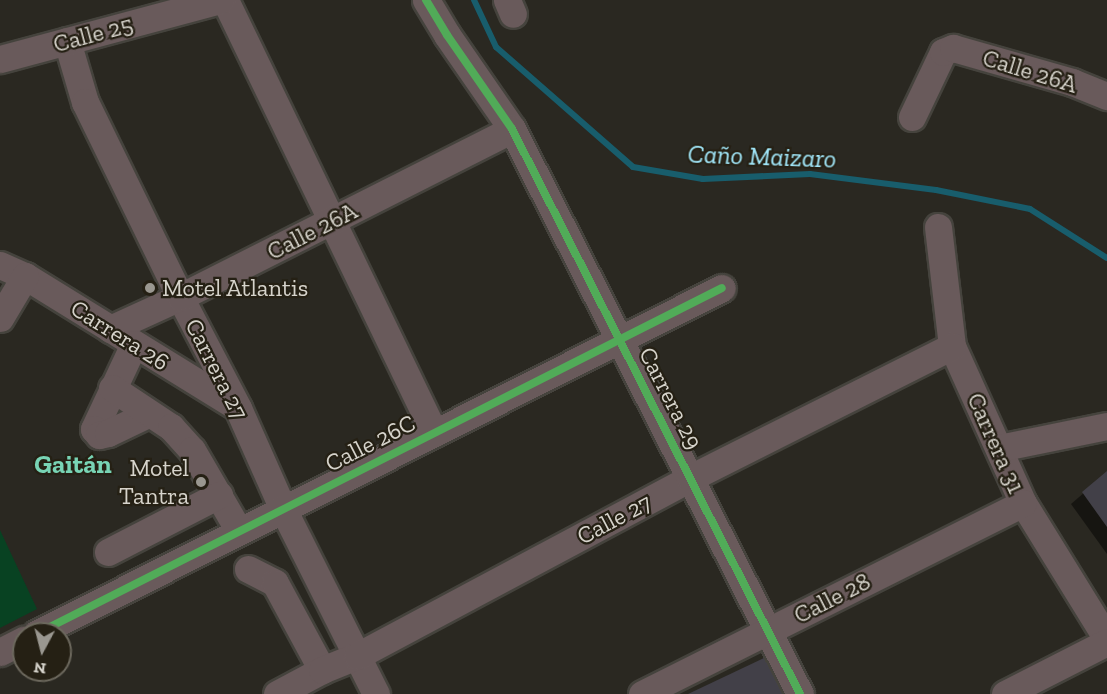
<!DOCTYPE html>
<meta charset="utf-8">
<style>
body{margin:0}
#map{position:relative;width:1107px;height:694px;overflow:hidden;background:#2a2821;font-family:"Zilla Slab",serif}
div>[style]{position:absolute}
.green>*{inset:0;background:#084222}
.shadow>*{inset:0;background:#0007}
.stream>*{height:6px;margin:-3px;padding:0 3px;transform-origin:3px;border-radius:3px;background:#185d6c}
.building>*{inset:0;background:#424048}
.roads{filter:drop-shadow(2px 0 #45433d) drop-shadow(-2px 0 #45433d) drop-shadow(0 2px #45433d) drop-shadow(0 -2px #45433d)}
.minor>*{height:27px;margin:-13.5px;padding:0 13.5px;transform-origin:13.5px;border-radius:13.5px;background:#695a5b}
.cycleway>*{height:8px;margin:-4px;padding:0 4px;transform-origin:4px;border-radius:4px;background:#51ab58}
.dots>*{width:16px;height:16px;translate:-50% -50%;box-sizing:border-box;border:3px solid #252014;border-radius:50%}
span{translate:-50% -50%;white-space:nowrap;text-align:center;line-height:1.15;-webkit-text-stroke:4.5px #252014;paint-order:stroke}
.street-label{font-size:24px;color:#d6d3cb}
.poi-label{font-size:24px;color:#d6d3cb}
.left{translate:0 -50%;text-align:left}
.right{translate:-100% -50%;text-align:right}
.water-label{font-size:26px;color:#a2e8fb;font-style:italic}
.neighbourhood-label{font-size:26px;color:#78d4b5;font-weight:700}
.north{position:absolute;left:12px;top:622px;width:60px;height:60px;box-sizing:border-box;background:#252014;border:2px solid #6c685d;border-radius:50%;rotate:187deg;font-size:16px;font-weight:700;line-height:24px;text-align:center;color:#d6d3cb}
.north::after{content:'';display:block;margin:auto;width:21px;height:27px;background:#9a9790;clip-path:polygon(50% 0,100% 100%,50% 72%,0 100%)}
</style>
<div id="map">
<div class="green">
<div style="clip-path:polygon(0 530px,37px 609px,0 628px)"></div>
</div>
<div class="shadow">
<div style="clip-path:polygon(1107px 473px,1107px 554px,1071px 504px)"></div>
</div>
<div class="stream">
<div style="left:474px;top:0;width:52px;rotate:64.9deg"></div>
<div style="left:496px;top:47px;width:182px;rotate:41.2deg"></div>
<div style="left:633px;top:167px;width:71px;rotate:9.7deg"></div>
<div style="left:703px;top:179px;width:107px;rotate:-2.7deg"></div>
<div style="left:810px;top:174px;width:127px;rotate:7.2deg"></div>
<div style="left:936px;top:190px;width:96px;rotate:11.4deg"></div>
<div style="left:1030px;top:209px;width:91px;rotate:32.5deg"></div>
</div>
<div class="building">
<div style="clip-path:polygon(1107px 471px,1107px 527px,1082px 492px)"></div>
<div style="clip-path:polygon(768px 656px,787px 694px,688px 694px)"></div>
</div>
<div class="roads">
<div class="minor">
<div style="left:225px;top:0;width:481px;rotate:64.2deg"></div>
<div style="left:426px;top:0;width:41px;rotate:59deg"></div>
<div style="left:447px;top:35px;width:114px;rotate:55.3deg"></div>
<div style="left:512px;top:129px;width:634px;rotate:62.99deg"></div>
<div style="left:507px;top:0;width:15px;rotate:67deg"></div>
<div style="left:67px;top:41px;width:64px;rotate:73.6deg"></div>
<div style="left:85px;top:102px;width:217px;rotate:64deg"></div>
<div style="left:180px;top:297px;width:125px;rotate:62.4deg"></div>
<div style="left:238px;top:408px;width:111px;rotate:66deg"></div>
<div style="left:283px;top:509px;width:207px;rotate:63.3deg"></div>
<div style="left:0;top:59px;width:228px;rotate:-15deg"></div>
<div style="left:912px;top:117px;width:72px;rotate:-64.5deg"></div>
<div style="left:943px;top:52px;width:11px;rotate:-22deg"></div>
<div style="left:953px;top:48px;width:124px;rotate:15.9deg"></div>
<div style="left:1072px;top:82px;width:38px;rotate:22deg"></div>
<div style="left:938px;top:227px;width:120px;rotate:83.3deg"></div>
<div style="left:952px;top:346px;width:172px;rotate:65.7deg"></div>
<div style="left:1023px;top:503px;width:160px;rotate:58.3deg"></div>
<div style="left:0;top:265px;width:27px;rotate:24deg"></div>
<div style="left:25px;top:276px;width:249px;rotate:31.7deg"></div>
<div style="left:0;top:318px;width:49px;rotate:-59.2deg"></div>
<div style="left:110px;top:329px;width:77px;rotate:-24.6deg"></div>
<div style="left:180px;top:297px;width:372px;rotate:-26.8deg"></div>
<div style="left:134px;top:344px;width:94px;rotate:115.2deg"></div>
<div style="left:94px;top:429px;width:8px;rotate:50deg"></div>
<div style="left:99px;top:435px;width:9px;rotate:-13deg"></div>
<div style="left:108px;top:433px;width:44px;rotate:-25.4deg"></div>
<div style="left:112px;top:388px;width:71px;rotate:33.5deg"></div>
<div style="left:171px;top:427px;width:31px;rotate:48deg"></div>
<div style="left:192px;top:450px;width:94px;rotate:59.9deg"></div>
<div style="left:999px;top:448px;width:110px;rotate:-11.5deg"></div>
<div style="left:108px;top:552px;width:125px;rotate:-27.2deg"></div>
<div style="left:248px;top:569px;width:30px;rotate:27deg"></div>
<div style="left:275px;top:583px;width:99px;rotate:61.6deg"></div>
<div style="left:36px;top:634px;width:768px;rotate:-26.77deg"></div>
<div style="left:0;top:652px;width:27px;rotate:-27deg"></div>
<div style="left:277px;top:694px;width:51px;rotate:-28.1deg"></div>
<div style="left:322px;top:670px;width:38px;rotate:-22deg"></div>
<div style="left:357px;top:656px;width:378px;rotate:-28.1deg"></div>
<div style="left:690px;top:478px;width:293px;rotate:-26.7deg"></div>
<div style="left:642px;top:694px;width:426px;rotate:-26.6deg"></div>
<div style="left:1005px;top:694px;width:114px;rotate:-27deg"></div>
</div>
</div>
<div class="cycleway">
<div style="left:426px;top:0;width:41px;rotate:59deg"></div>
<div style="left:447px;top:35px;width:114px;rotate:55.3deg"></div>
<div style="left:512px;top:129px;width:634px;rotate:62.99deg"></div>
<div style="left:36px;top:634px;width:768px;rotate:-26.77deg"></div>
</div>
<div class="dots">
<div style="left:150px;top:288px;background:#9a9790"></div>
<div style="left:201px;top:482px;background:#9a9790"></div>
</div>
<div class="street-label">
<span style="left:93px;top:34px;rotate:-15deg">Calle 25</span>
<span style="left:1030px;top:71px;rotate:17deg">Calle 26A</span>
<span style="left:312px;top:231px;rotate:-27deg">Calle 26A</span>
<span style="left:120px;top:335px;rotate:32deg">Carrera 26</span>
<span style="left:217px;top:369px;rotate:63deg">Carrera 27</span>
<span style="left:671px;top:398px;rotate:63deg">Carrera 29</span>
<span style="left:370px;top:443px;rotate:-27deg">Calle 26C</span>
<span style="left:996px;top:443px;rotate:66deg">Carrera 31</span>
<span style="left:614px;top:519px;rotate:-28deg">Calle 27</span>
<span style="left:832px;top:598px;rotate:-27deg">Calle 28</span>
</div>
<div class="poi-label">
<span class="left" style="left:162px;top:288px">Motel Atlantis</span>
<span class="right" style="left:189px;top:482px">Motel<br>Tantra</span>
</div>
<div class="water-label">
<span style="left:762px;top:157px;rotate:2deg">Caño Maizaro</span>
</div>
<div class="neighbourhood-label">
<span style="left:73px;top:465px">Gaitán</span>
</div>
<div class="north">N</div>
</div>
